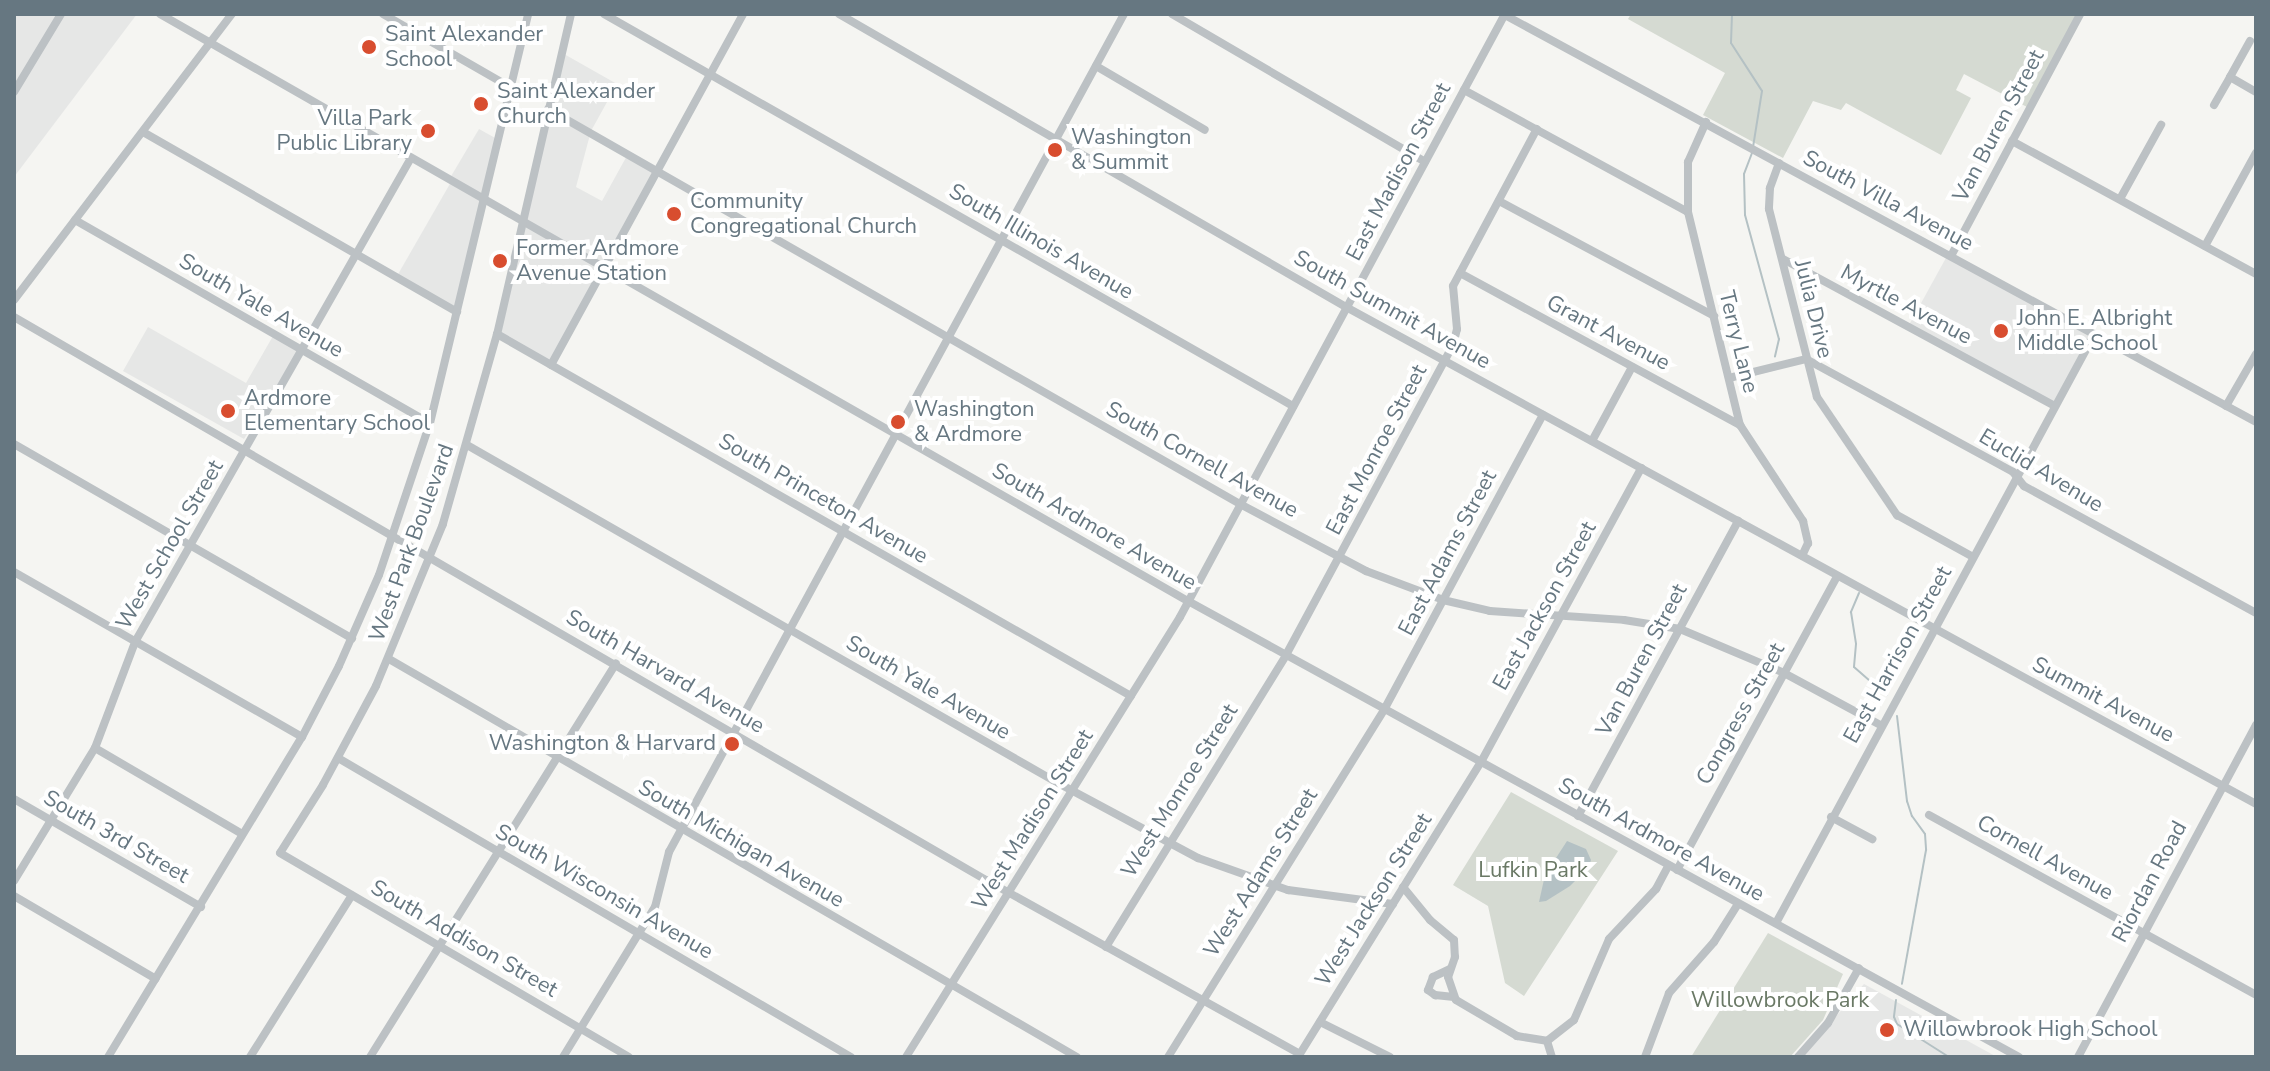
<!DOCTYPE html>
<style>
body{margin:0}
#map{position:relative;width:2270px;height:1071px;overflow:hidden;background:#f5f5f2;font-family:"Nunito Sans",sans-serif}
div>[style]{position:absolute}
.built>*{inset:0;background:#e6e7e6}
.green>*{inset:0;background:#d5dad2}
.water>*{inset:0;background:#b4c1c4}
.stream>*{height:2px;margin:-1px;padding:0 1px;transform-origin:1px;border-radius:1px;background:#b4c1c4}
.minor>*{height:8px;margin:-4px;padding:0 4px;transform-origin:4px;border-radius:4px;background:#bcc1c4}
.dots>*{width:22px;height:22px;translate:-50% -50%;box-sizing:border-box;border:4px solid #fff;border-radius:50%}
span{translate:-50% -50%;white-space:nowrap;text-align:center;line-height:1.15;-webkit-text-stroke:8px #fff;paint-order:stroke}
.poi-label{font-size:22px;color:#667781}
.left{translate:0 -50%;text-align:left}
.right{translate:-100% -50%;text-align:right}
.street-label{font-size:22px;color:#667781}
.park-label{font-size:22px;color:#6a7965}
.frame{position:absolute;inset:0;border:16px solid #667781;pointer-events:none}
</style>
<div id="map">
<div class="built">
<div style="clip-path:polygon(14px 14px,137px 14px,14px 177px)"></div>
<div style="clip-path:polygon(564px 54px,617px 84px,591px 131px,576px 187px,602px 201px,629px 152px,661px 170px,551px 368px,497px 337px)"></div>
<div style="clip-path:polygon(479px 129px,497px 139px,483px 198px,450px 178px)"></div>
<div style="clip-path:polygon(451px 182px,482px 201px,456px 310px,397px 276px)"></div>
<div style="clip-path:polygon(1947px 256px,2092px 336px,2054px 403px,1909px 325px)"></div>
<div style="clip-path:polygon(148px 327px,246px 383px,273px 336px,300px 351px,244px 439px,123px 371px)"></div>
<div style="clip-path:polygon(1864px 984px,1997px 1057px,1801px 1057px)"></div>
</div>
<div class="green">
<div style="clip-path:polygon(1631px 14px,2078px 14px,2027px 107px,1964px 74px,1956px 90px,1971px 98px,1941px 155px,1846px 103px,1841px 110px,1813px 101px,1783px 158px,1703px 115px,1725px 73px,1628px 19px)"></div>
<div style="clip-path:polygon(1511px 792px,1618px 851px,1524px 996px,1505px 983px,1488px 906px,1453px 885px)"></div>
<div style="clip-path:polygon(1768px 933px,1843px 974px,1823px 1020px,1790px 1057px,1691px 1057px)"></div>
</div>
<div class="water">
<div style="clip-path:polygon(1567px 841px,1586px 849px,1591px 860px,1589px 867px,1570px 886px,1546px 901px,1539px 902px,1545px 875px)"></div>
</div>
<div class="stream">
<div style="left:1732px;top:14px;width:29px;rotate:92deg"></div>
<div style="left:1731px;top:43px;width:57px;rotate:57.1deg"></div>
<div style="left:1762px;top:91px;width:57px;rotate:99.1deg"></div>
<div style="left:1752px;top:153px;width:22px;rotate:111deg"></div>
<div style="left:1744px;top:174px;width:41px;rotate:88.6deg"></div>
<div style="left:1745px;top:215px;width:129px;rotate:74.7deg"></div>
<div style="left:1779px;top:339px;width:18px;rotate:103deg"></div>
<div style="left:1859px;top:593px;width:21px;rotate:113deg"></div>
<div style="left:1851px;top:612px;width:32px;rotate:81deg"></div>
<div style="left:1856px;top:644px;width:23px;rotate:95deg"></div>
<div style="left:1854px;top:667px;width:43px;rotate:41.2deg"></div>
<div style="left:1897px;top:716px;width:86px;rotate:83.3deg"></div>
<div style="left:1907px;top:801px;width:16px;rotate:72deg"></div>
<div style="left:1912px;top:816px;width:22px;rotate:54deg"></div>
<div style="left:1925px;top:834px;width:16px;rotate:86deg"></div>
<div style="left:1926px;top:850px;width:136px;rotate:100.2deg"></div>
<div style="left:1896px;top:1000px;width:17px;rotate:97deg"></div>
<div style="left:1894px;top:1017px;width:8px;rotate:67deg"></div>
<div style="left:1897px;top:1024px;width:62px;rotate:32.4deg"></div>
</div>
<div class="minor">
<div style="left:160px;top:14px;width:1184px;rotate:29.73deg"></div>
<div style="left:1188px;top:601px;width:948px;rotate:28.76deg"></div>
<div style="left:383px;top:14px;width:146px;rotate:29.9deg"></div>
<div style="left:571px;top:14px;width:328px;rotate:103deg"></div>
<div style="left:497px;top:334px;width:198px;rotate:105.9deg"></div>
<div style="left:443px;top:524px;width:175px;rotate:112.5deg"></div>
<div style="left:376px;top:686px;width:112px;rotate:118.2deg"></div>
<div style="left:323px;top:785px;width:80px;rotate:122.3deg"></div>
<div style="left:280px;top:853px;width:404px;rotate:30.3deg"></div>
<div style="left:604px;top:14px;width:793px;rotate:29.64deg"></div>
<div style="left:839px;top:14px;width:586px;rotate:30.02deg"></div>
<div style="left:1346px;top:307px;width:1037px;rotate:28.64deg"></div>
<div style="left:1172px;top:14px;width:293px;rotate:30.3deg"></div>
<div style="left:1503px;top:14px;width:856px;rotate:28.45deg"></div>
<div style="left:2250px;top:41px;width:41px;rotate:119.1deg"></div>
<div style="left:2230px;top:77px;width:30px;rotate:30deg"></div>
<div style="left:1096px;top:66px;width:126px;rotate:30.4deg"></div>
<div style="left:1464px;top:90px;width:255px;rotate:28.6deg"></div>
<div style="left:14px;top:92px;width:91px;rotate:-58.9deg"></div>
<div style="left:2214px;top:105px;width:32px;rotate:-60deg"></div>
<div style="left:548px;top:109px;width:797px;rotate:29.72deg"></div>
<div style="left:1240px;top:504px;width:143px;rotate:28deg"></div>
<div style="left:1366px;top:571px;width:82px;rotate:20.6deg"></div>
<div style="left:1443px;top:600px;width:48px;rotate:13.2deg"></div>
<div style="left:1490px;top:611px;width:134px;rotate:3.8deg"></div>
<div style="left:1624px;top:620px;width:57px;rotate:9.1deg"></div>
<div style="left:1680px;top:629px;width:113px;rotate:22.9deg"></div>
<div style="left:1784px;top:673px;width:109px;rotate:28.4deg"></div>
<div style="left:1706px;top:122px;width:44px;rotate:114.2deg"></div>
<div style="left:1688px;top:162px;width:50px;rotate:90deg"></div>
<div style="left:1688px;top:212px;width:219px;rotate:76.3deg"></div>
<div style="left:1740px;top:425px;width:115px;rotate:56.7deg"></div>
<div style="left:1803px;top:521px;width:23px;rotate:77deg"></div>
<div style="left:1808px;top:543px;width:14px;rotate:115deg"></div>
<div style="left:143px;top:132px;width:362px;rotate:29.8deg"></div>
<div style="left:2012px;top:141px;width:278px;rotate:28.6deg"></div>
<div style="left:1779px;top:163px;width:27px;rotate:110deg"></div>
<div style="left:1770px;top:188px;width:21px;rotate:93deg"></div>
<div style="left:1769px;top:209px;width:194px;rotate:75.7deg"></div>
<div style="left:1817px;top:397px;width:143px;rotate:55.9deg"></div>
<div style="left:1897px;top:515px;width:87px;rotate:28.9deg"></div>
<div style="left:2120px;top:199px;width:85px;rotate:-61deg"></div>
<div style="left:1499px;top:201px;width:244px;rotate:28.1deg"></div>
<div style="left:75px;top:220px;width:409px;rotate:29.8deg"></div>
<div style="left:2205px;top:246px;width:106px;rotate:-61.3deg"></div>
<div style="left:1951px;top:256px;width:274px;rotate:-61.9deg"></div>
<div style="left:1783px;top:259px;width:309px;rotate:28.4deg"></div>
<div style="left:1460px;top:273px;width:319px;rotate:28.5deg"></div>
<div style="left:14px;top:300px;width:360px;rotate:-52.7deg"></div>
<div style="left:14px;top:317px;width:1123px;rotate:30.08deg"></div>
<div style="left:986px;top:880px;width:359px;rotate:29deg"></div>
<div style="left:497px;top:334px;width:730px;rotate:29.73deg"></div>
<div style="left:551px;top:365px;width:400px;rotate:-61.3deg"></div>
<div style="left:1729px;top:378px;width:79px;rotate:-13.9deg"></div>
<div style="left:1806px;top:359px;width:236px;rotate:28.6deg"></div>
<div style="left:2013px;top:472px;width:18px;rotate:52deg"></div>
<div style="left:2024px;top:486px;width:264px;rotate:28.7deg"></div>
<div style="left:2226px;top:406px;width:60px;rotate:-60deg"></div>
<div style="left:1592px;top:441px;width:84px;rotate:-61.6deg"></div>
<div style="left:14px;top:444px;width:390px;rotate:29.9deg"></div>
<div style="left:467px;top:445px;width:681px;rotate:29.77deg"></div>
<div style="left:1058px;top:783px;width:159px;rotate:28.2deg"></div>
<div style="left:1198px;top:858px;width:96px;rotate:19.6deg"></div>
<div style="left:1288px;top:890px;width:106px;rotate:7.6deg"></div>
<div style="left:14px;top:572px;width:332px;rotate:29.8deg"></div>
<div style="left:389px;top:659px;width:795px;rotate:30.05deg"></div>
<div style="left:95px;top:748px;width:170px;rotate:30.3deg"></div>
<div style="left:338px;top:758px;width:594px;rotate:30.24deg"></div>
<div style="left:14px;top:799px;width:216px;rotate:30deg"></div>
<div style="left:1929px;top:815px;width:373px;rotate:28.8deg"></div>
<div style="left:1578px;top:816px;width:336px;rotate:-61.5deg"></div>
<div style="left:1831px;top:817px;width:47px;rotate:28.2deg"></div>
<div style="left:1677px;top:870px;width:335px;rotate:-61.4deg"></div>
<div style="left:14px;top:881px;width:156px;rotate:-58.7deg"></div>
<div style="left:95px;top:748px;width:113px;rotate:-69.3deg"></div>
<div style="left:135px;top:642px;width:557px;rotate:-60.31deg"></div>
<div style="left:1403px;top:887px;width:43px;rotate:50.7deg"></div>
<div style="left:1430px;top:920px;width:31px;rotate:40deg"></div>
<div style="left:1454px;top:940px;width:17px;rotate:87deg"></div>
<div style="left:1455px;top:957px;width:21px;rotate:109deg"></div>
<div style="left:1448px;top:977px;width:24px;rotate:71deg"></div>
<div style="left:1456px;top:1000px;width:71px;rotate:30.5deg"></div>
<div style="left:1517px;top:1036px;width:30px;rotate:9deg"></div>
<div style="left:1547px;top:1041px;width:34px;rotate:-38deg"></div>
<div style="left:1574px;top:1020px;width:88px;rotate:-66.6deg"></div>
<div style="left:1609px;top:939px;width:69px;rotate:-46.8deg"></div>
<div style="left:1656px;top:889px;width:27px;rotate:-62deg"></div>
<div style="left:14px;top:896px;width:164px;rotate:30.3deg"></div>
<div style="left:1776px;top:923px;width:668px;rotate:-61.59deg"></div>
<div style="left:1106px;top:947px;width:343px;rotate:-58.3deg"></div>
<div style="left:1286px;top:655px;width:352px;rotate:-61.7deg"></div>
<div style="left:1453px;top:345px;width:16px;rotate:-76deg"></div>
<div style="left:1457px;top:329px;width:43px;rotate:-95.3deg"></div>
<div style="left:1453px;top:286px;width:178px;rotate:-61.9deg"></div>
<div style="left:1450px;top:969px;width:19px;rotate:155deg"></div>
<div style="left:1433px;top:977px;width:14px;rotate:111deg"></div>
<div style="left:1428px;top:990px;width:9px;rotate:36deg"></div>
<div style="left:1435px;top:995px;width:19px;rotate:6deg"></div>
<div style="left:1320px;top:1022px;width:78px;rotate:26.6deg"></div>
<div style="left:1547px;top:1041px;width:17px;rotate:73deg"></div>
<div style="left:108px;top:1057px;width:374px;rotate:-58.8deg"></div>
<div style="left:302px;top:737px;width:80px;rotate:-62.5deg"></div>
<div style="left:339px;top:666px;width:99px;rotate:-66.3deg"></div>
<div style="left:379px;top:575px;width:160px;rotate:-71.5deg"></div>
<div style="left:430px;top:423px;width:421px;rotate:-76.5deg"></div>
<div style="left:250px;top:1057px;width:191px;rotate:-57.8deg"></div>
<div style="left:370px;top:1057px;width:464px;rotate:-58deg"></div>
<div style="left:563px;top:1057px;width:176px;rotate:-58.5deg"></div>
<div style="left:655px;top:907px;width:57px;rotate:-75.7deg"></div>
<div style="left:669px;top:852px;width:954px;rotate:-61.5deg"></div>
<div style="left:906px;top:1057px;width:518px;rotate:-58.09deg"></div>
<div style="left:1180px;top:617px;width:685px;rotate:-61.68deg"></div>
<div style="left:1168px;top:1057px;width:411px;rotate:-58.1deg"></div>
<div style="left:1385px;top:708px;width:333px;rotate:-61.7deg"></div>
<div style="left:1298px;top:1057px;width:347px;rotate:-58.2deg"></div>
<div style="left:1481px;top:762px;width:335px;rotate:-61.4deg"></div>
<div style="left:1645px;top:1057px;width:68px;rotate:-69.4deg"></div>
<div style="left:1669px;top:993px;width:68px;rotate:-48.6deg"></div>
<div style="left:1714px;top:942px;width:45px;rotate:-57.7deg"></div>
<div style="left:1798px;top:1057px;width:45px;rotate:-48.6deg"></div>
<div style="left:1828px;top:1023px;width:63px;rotate:-60.6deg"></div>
<div style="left:2078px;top:1057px;width:377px;rotate:-61.8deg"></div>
</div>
<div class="dots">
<div style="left:369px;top:47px;background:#d84d2f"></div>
<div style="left:481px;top:104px;background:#d84d2f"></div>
<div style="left:428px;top:131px;background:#d84d2f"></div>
<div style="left:1055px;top:150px;background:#d84d2f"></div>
<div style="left:674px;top:214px;background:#d84d2f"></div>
<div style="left:500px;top:261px;background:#d84d2f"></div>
<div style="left:2001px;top:331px;background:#d84d2f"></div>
<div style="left:228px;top:411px;background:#d84d2f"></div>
<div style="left:898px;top:422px;background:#d84d2f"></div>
<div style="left:732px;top:744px;background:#d84d2f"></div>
<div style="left:1887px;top:1030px;background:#d84d2f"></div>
</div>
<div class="poi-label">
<span class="left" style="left:385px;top:47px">Saint Alexander<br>School</span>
<span class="left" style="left:497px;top:104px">Saint Alexander<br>Church</span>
<span class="right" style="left:412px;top:131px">Villa Park<br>Public Library</span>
<span class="left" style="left:1071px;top:150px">Washington<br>&amp; Summit</span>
<span class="left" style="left:690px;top:214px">Community<br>Congregational Church</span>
<span class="left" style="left:516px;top:261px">Former Ardmore<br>Avenue Station</span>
<span class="left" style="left:2017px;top:331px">John E. Albright<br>Middle School</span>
<span class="left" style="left:244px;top:411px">Ardmore<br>Elementary School</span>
<span class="left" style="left:914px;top:422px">Washington<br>&amp; Ardmore</span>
<span class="right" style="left:716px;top:744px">Washington &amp; Harvard</span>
<span class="left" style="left:1903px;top:1030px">Willowbrook High School</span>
</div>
<div class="street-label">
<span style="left:1999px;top:126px;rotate:-62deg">Van Buren Street</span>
<span style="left:1399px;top:172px;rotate:-62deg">East Madison Street</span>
<span style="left:1888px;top:201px;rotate:28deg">South Villa Avenue</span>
<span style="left:1041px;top:242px;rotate:30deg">South Illinois Avenue</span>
<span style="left:1906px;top:305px;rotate:28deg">Myrtle Avenue</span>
<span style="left:261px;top:306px;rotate:30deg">South Yale Avenue</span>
<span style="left:1813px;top:309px;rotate:76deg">Julia Drive</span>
<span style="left:1392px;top:310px;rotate:29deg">South Summit Avenue</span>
<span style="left:1608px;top:333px;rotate:28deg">Grant Avenue</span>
<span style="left:1738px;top:342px;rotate:76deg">Terry Lane</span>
<span style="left:1377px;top:450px;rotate:-62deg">East Monroe Street</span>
<span style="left:1202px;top:460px;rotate:29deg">South Cornell Avenue</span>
<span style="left:2041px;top:471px;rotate:31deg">Euclid Avenue</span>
<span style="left:823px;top:499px;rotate:30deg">South Princeton Avenue</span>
<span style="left:1094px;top:527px;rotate:30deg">South Ardmore Avenue</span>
<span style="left:412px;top:543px;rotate:-70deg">West Park Boulevard</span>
<span style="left:170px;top:545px;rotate:-60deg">West School Street</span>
<span style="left:1448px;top:553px;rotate:-62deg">East Adams Street</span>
<span style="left:1545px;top:606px;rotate:-61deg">East Jackson Street</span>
<span style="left:1898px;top:655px;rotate:-61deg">East Harrison Street</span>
<span style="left:1642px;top:660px;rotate:-62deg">Van Buren Street</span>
<span style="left:665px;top:672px;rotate:30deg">South Harvard Avenue</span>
<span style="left:928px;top:688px;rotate:30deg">South Yale Avenue</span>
<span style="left:2103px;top:700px;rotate:28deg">Summit Avenue</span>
<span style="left:1741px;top:714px;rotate:-61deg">Congress Street</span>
<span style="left:1180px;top:791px;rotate:-58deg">West Monroe Street</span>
<span style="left:1033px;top:820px;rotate:-58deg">West Madison Street</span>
<span style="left:116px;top:837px;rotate:30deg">South 3rd Street</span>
<span style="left:1661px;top:840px;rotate:29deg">South Ardmore Avenue</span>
<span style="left:741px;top:844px;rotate:30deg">South Michigan Avenue</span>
<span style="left:2045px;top:858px;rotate:29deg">Cornell Avenue</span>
<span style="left:1261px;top:873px;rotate:-58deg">West Adams Street</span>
<span style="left:2150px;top:882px;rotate:-62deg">Riordan Road</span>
<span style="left:604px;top:892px;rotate:30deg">South Wisconsin Avenue</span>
<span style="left:1374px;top:900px;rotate:-58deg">West Jackson Street</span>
<span style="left:464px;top:939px;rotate:30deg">South Addison Street</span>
</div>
<div class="park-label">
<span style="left:1533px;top:871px">Lufkin Park</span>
<span style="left:1780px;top:1001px">Willowbrook Park</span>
</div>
<div class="frame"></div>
</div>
